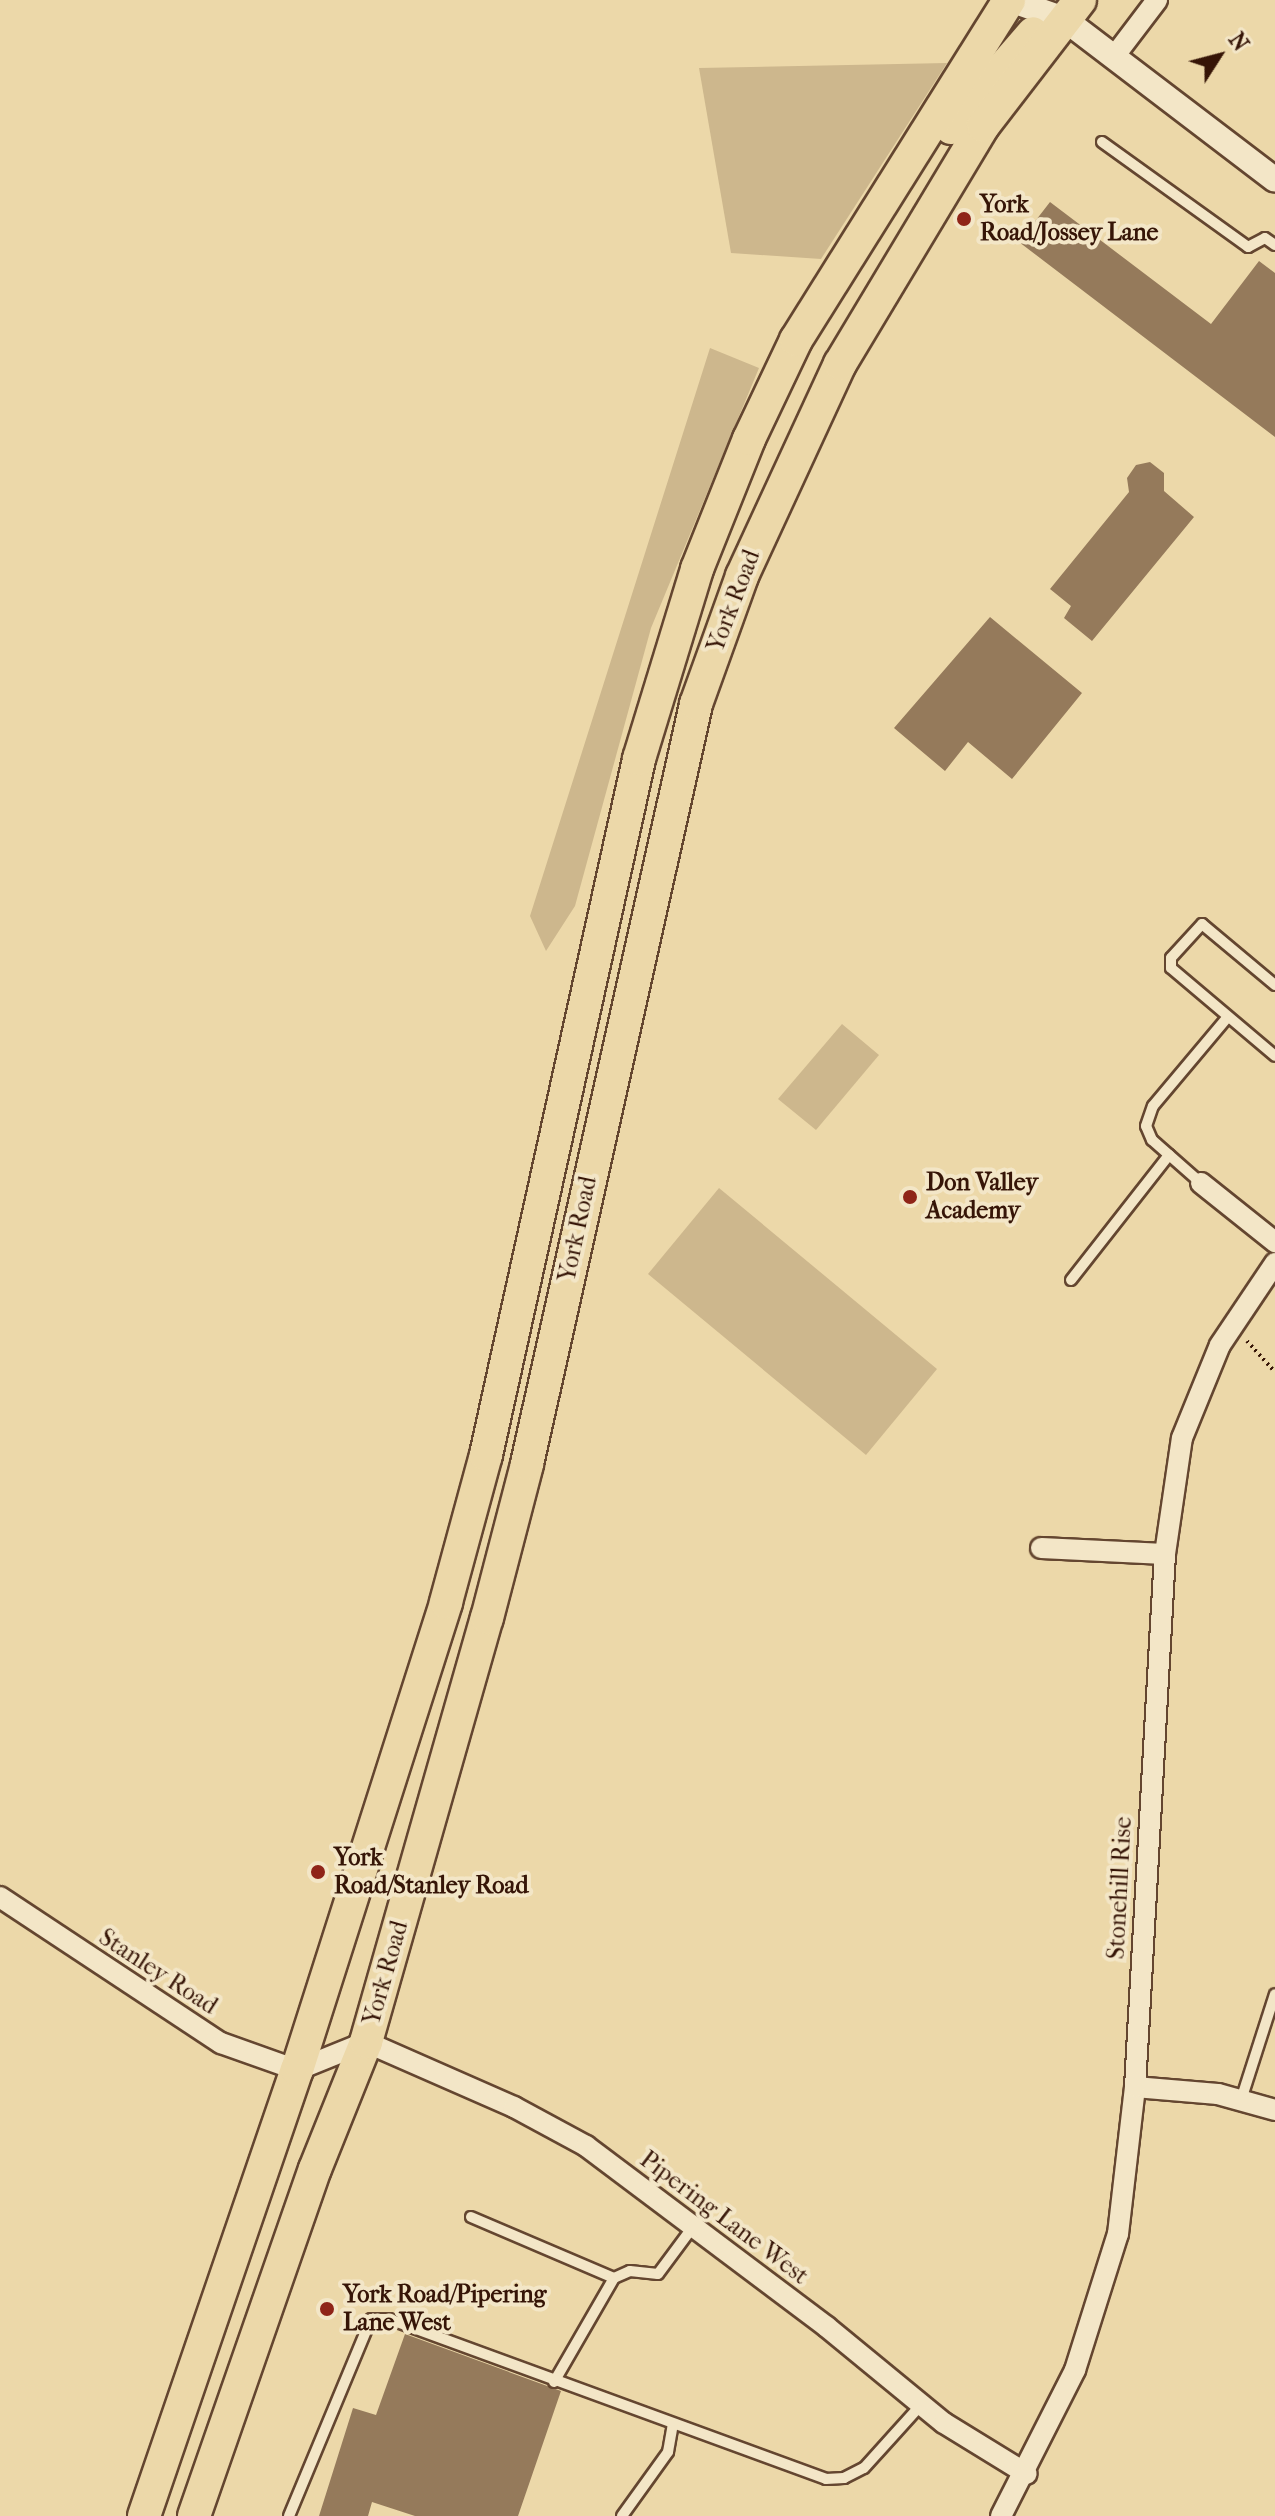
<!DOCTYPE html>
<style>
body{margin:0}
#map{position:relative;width:1275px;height:2516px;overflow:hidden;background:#ecd8a9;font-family:"IM FELL French Canon",serif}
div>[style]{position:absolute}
.green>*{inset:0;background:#cdb78d}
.building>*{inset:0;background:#957a5b}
.path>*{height:4px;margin-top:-2px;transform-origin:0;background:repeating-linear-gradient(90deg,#361507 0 2px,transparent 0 6px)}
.roads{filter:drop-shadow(2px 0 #644630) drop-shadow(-2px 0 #644630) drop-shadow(0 2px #644630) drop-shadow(0 -2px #644630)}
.service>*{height:10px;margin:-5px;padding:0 5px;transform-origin:5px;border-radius:5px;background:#f3e6c7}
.minor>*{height:20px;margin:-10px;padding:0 10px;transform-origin:10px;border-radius:10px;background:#f3e6c7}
.tertiary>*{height:24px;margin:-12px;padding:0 12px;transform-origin:12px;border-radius:12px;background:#f3e6c7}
.trunk>*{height:32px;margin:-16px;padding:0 16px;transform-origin:16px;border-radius:16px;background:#ecd8a9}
.dots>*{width:22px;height:22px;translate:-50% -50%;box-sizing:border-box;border:4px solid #f3e6c7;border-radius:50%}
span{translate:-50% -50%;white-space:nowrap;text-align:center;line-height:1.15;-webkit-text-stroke:8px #f3e6c7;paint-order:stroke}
.poi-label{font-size:24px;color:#361507;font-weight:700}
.left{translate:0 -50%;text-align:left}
.street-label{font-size:24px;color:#361507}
.north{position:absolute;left:1179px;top:16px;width:80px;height:80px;-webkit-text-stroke:6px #f3e6c7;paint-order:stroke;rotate:54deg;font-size:22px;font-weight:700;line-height:32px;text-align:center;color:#361507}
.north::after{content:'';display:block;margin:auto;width:28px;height:36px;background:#361507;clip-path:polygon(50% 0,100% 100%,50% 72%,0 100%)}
</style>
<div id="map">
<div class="green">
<div style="clip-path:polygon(947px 63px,821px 259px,731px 253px,699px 68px)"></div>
<div style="clip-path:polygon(710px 348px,759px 368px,651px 628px,575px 906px,546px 951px,530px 916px)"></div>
<div style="clip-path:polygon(842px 1024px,879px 1055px,816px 1130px,778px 1099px)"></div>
<div style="clip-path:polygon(719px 1188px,937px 1369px,866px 1455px,648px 1274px)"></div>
</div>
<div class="building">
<div style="clip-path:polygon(1050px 202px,1211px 324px,1259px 261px,1275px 273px,1275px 437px,1019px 242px)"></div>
<div style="clip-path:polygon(1150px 462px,1164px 473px,1164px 491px,1194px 517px,1092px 641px,1064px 618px,1071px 606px,1050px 589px,1129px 492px,1127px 478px,1136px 465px)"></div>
<div style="clip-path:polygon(990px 617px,1082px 693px,1012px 779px,968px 742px,945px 771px,894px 728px)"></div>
<div style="clip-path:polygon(405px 2334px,561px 2391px,518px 2516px,415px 2516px,372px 2502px,368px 2516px,319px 2516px,353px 2408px,376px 2415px)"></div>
</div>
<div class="path">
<div style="left:1247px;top:1341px;width:42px;rotate:47.9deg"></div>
</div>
<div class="roads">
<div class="service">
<div style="left:1102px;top:142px;width:180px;rotate:35.7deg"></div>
<div style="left:1248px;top:247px;width:19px;rotate:-28deg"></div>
<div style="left:1265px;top:238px;width:12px;rotate:35deg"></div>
<div style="left:1275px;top:985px;width:95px;rotate:-140.1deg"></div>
<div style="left:1202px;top:924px;width:46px;rotate:132.4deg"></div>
<div style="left:1171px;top:958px;width:10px;rotate:90deg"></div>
<div style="left:1171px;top:968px;width:136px;rotate:40.2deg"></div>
<div style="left:1201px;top:1183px;width:65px;rotate:-138.7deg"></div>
<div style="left:1152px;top:1140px;width:15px;rotate:-113deg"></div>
<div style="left:1146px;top:1126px;width:21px;rotate:-71deg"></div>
<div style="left:1153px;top:1106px;width:114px;rotate:-50deg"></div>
<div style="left:1071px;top:1280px;width:159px;rotate:-51.9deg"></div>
<div style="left:1241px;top:2100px;width:111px;rotate:-72.2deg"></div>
<div style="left:471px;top:2217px;width:155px;rotate:23.1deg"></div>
<div style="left:554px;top:2382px;width:120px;rotate:-60deg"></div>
<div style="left:614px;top:2278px;width:17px;rotate:-24deg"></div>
<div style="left:630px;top:2271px;width:28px;rotate:6deg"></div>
<div style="left:658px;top:2274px;width:57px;rotate:-53.5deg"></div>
<div style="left:289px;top:2516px;width:213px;rotate:-67.4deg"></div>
<div style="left:371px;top:2319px;width:18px"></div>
<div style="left:389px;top:2319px;width:465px;rotate:20.1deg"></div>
<div style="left:826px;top:2479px;width:18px;rotate:-3deg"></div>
<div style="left:844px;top:2478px;width:22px;rotate:-27deg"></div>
<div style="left:864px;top:2468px;width:85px;rotate:-47.9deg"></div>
<div style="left:622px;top:2516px;width:79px;rotate:-54.3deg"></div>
<div style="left:668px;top:2452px;width:27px;rotate:-80deg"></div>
</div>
<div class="minor">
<div style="left:1113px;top:58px;width:73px;rotate:-52.8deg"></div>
<div style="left:1201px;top:1183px;width:95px;rotate:38.6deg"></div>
<div style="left:1041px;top:1548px;width:124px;rotate:2.8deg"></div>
<div style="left:0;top:1897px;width:265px;rotate:33.5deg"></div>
<div style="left:221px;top:2043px;width:81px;rotate:19.6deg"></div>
<div style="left:297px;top:2070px;width:74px;rotate:-22.1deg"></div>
<div style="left:366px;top:2042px;width:162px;rotate:23.7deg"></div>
<div style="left:514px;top:2107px;width:82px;rotate:28.4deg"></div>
<div style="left:586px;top:2146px;width:301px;rotate:36.9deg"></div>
<div style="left:827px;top:2327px;width:151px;rotate:39.4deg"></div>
<div style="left:944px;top:2423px;width:97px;rotate:31.6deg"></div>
<div style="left:1135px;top:2087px;width:83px;rotate:4.8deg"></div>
<div style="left:1218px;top:2094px;width:59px;rotate:15.7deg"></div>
<div style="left:1001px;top:2516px;width:164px;rotate:-63.1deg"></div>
<div style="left:1075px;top:2370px;width:143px;rotate:-72.5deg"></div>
<div style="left:1118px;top:2234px;width:148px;rotate:-83.4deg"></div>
<div style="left:1135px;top:2087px;width:534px;rotate:-86.78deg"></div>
<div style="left:1165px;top:1554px;width:117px;rotate:-81.7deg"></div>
<div style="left:1182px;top:1438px;width:100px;rotate:-67.8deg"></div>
<div style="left:1220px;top:1345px;width:99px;rotate:-56.1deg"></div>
</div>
<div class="tertiary">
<div style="left:1010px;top:0;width:57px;rotate:19.4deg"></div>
<div style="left:1064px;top:19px;width:265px;rotate:37.3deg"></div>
</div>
<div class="trunk">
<div style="left:951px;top:128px;width:125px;rotate:-49.2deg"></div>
<div style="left:144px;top:2516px;width:472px;rotate:-71.1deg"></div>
<div style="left:297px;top:2070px;width:491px;rotate:-72.3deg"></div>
<div style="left:446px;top:1602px;width:152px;rotate:-74.8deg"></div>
<div style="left:486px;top:1455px;width:713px;rotate:-77.6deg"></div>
<div style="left:639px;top:759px;width:199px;rotate:-73deg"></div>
<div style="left:697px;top:569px;width:140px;rotate:-68.2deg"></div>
<div style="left:749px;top:439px;width:110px;rotate:-64.6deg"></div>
<div style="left:796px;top:340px;width:401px;rotate:-57.9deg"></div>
<div style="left:194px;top:2516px;width:367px;rotate:-70.8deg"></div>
<div style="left:315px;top:2169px;width:137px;rotate:-68.1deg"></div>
<div style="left:366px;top:2042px;width:441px;rotate:-74.1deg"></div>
<div style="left:487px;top:1618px;width:159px;rotate:-75.4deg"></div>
<div style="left:527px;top:1464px;width:779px;rotate:-77.46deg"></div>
<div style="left:696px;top:704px;width:136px;rotate:-70.2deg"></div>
<div style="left:742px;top:576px;width:234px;rotate:-65.2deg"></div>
<div style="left:840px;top:364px;width:278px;rotate:-59deg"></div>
<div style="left:983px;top:126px;width:159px;rotate:-52.4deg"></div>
</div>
</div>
<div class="dots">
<div style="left:964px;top:219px;background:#8f2418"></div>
<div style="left:910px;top:1197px;background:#8f2418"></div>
<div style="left:318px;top:1872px;background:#8f2418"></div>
<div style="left:327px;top:2309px;background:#8f2418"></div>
</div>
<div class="poi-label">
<span class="left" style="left:980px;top:219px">York<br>Road/Jossey Lane</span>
<span class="left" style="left:926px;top:1197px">Don Valley<br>Academy</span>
<span class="left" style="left:334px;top:1872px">York<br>Road/Stanley Road</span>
<span class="left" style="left:343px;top:2309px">York Road/Pipering<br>Lane West</span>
</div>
<div class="street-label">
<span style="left:734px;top:601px;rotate:-69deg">York Road</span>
<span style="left:578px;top:1229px;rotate:-78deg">York Road</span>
<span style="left:1120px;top:1888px;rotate:-87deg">Stonehill Rise</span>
<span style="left:158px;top:1972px;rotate:33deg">Stanley Road</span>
<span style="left:386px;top:1973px;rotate:-74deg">York Road</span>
<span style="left:724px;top:2218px;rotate:37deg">Pipering Lane West</span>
</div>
<div class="north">N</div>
</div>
